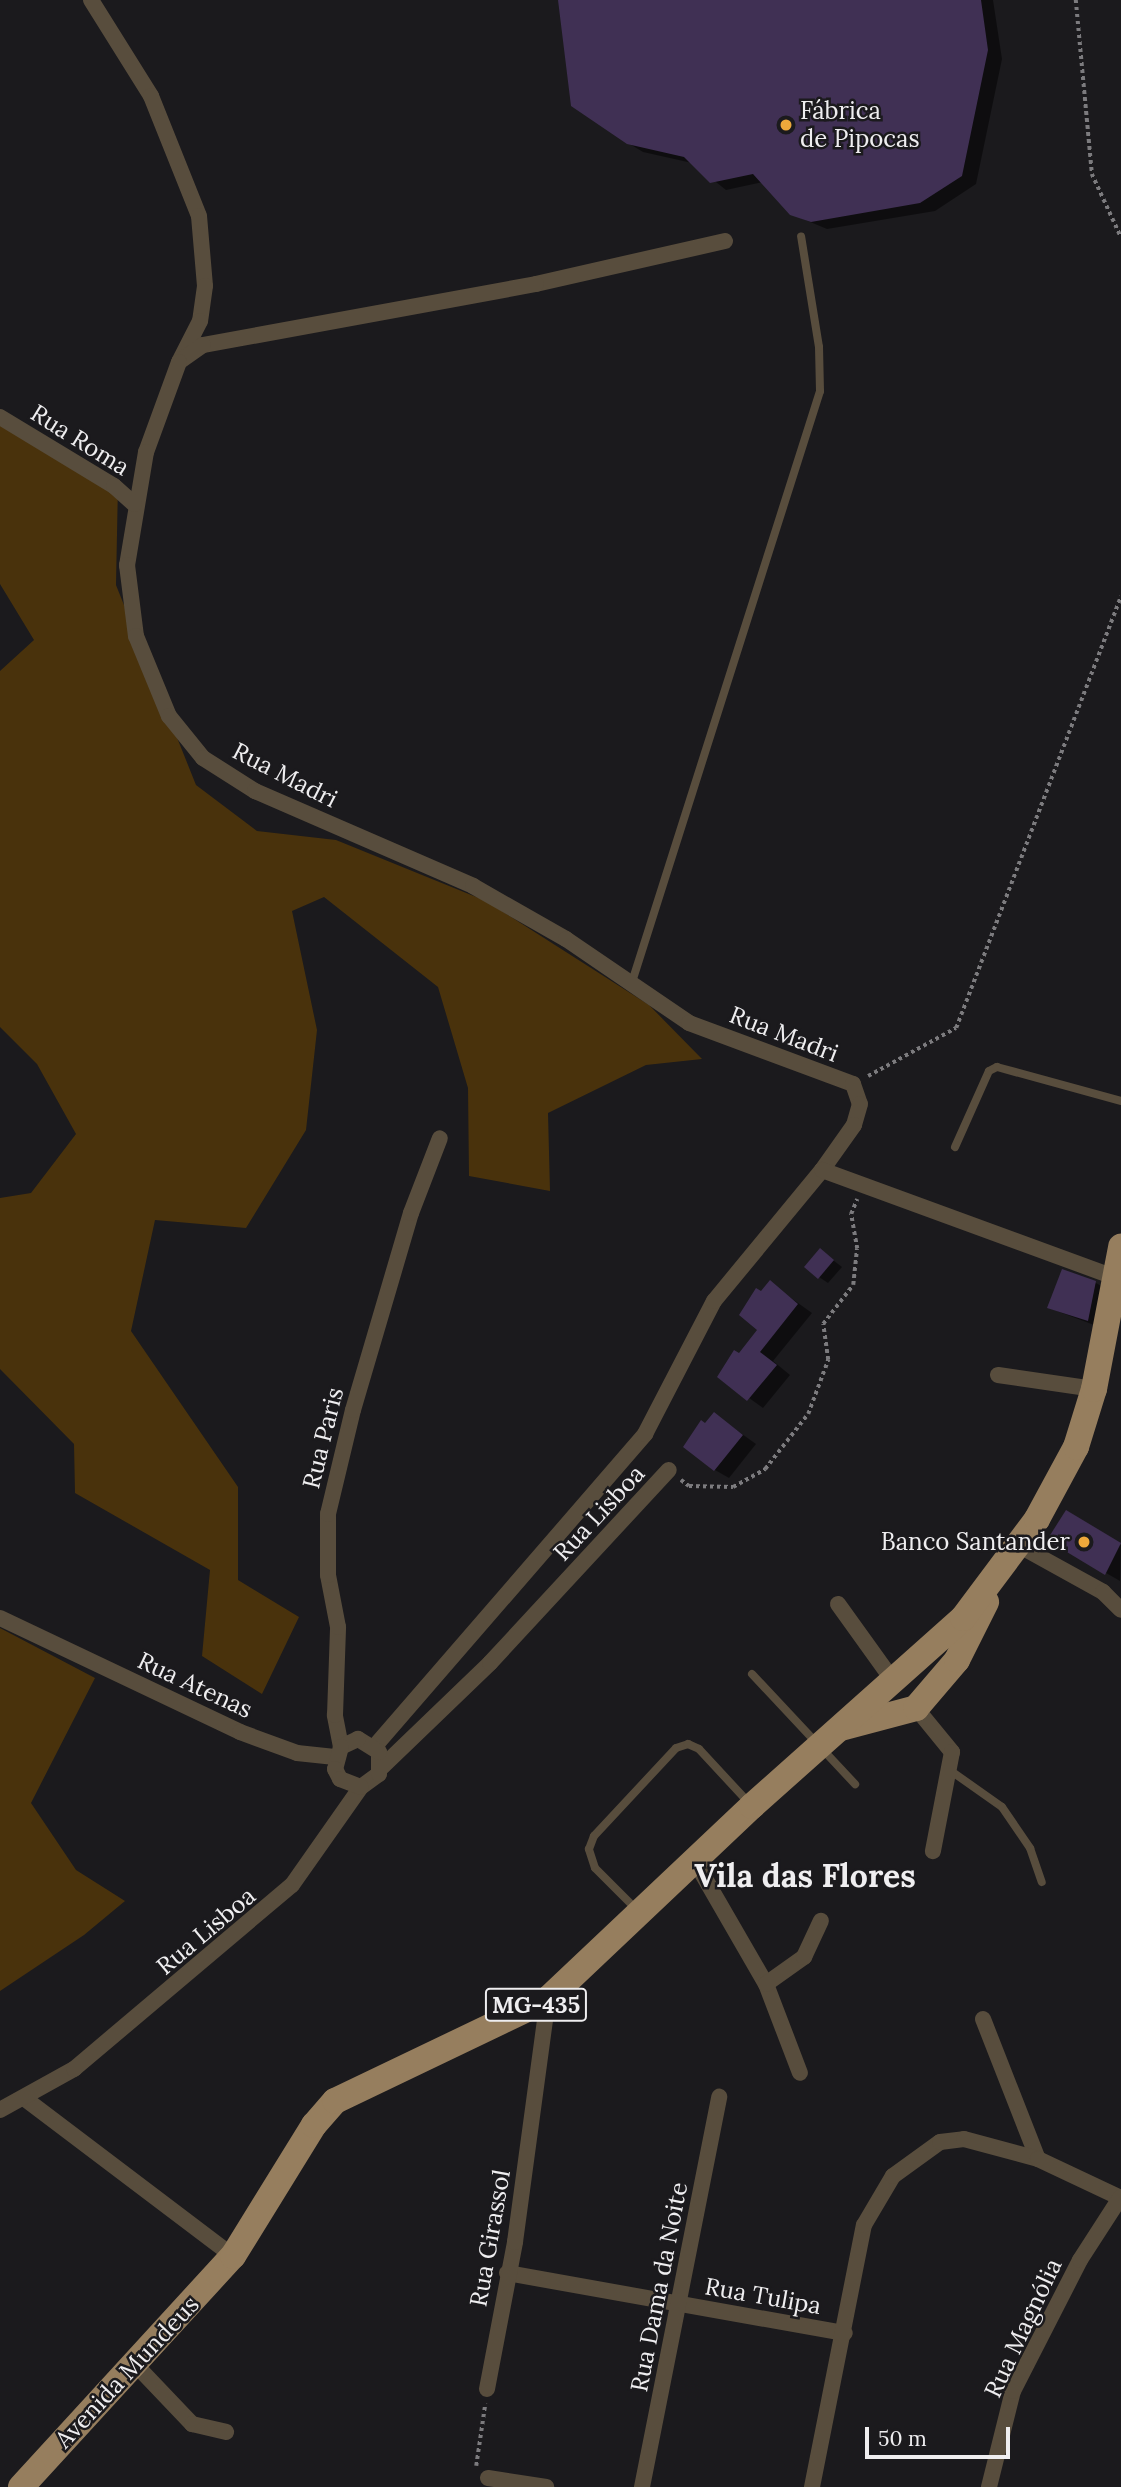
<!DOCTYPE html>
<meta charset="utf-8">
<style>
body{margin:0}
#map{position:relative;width:1121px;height:2487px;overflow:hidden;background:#1b1a1d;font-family:Lora,serif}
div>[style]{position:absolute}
.green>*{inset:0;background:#49320c}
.shadow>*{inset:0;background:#0007}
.building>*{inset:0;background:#403054}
.path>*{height:3.5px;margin-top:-1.75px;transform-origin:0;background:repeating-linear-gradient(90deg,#7c7b7e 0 3.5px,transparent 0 7px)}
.lane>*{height:8px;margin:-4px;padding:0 4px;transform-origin:4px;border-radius:4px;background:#584d3d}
.street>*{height:16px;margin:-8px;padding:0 8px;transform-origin:8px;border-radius:8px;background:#584d3d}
.primary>*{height:26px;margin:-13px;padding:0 13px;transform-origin:13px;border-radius:13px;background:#967e5e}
.dots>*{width:19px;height:19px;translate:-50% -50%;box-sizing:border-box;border:4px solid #1b1a1d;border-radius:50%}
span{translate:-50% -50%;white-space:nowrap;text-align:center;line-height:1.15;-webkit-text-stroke:5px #1b1a1d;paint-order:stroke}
.shield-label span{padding:2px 5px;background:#1b1a1d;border:2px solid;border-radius:5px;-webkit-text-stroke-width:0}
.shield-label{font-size:23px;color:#efeef0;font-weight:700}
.poi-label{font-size:24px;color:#efeef0}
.left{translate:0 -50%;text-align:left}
.right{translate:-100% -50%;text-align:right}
.street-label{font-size:24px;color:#efeef0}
.district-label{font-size:32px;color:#efeef0;font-weight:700}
.scale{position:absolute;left:865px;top:2427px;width:145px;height:32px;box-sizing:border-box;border:4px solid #efeef0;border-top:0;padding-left:9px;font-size:21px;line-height:24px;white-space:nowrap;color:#efeef0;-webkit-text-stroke:5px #1b1a1d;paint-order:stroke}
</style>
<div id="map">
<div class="green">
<div style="clip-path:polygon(0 418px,118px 484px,116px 585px,196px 785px,257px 831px,336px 840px,486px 901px,649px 1005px,702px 1059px,646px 1065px,548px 1113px,550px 1191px,469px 1176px,468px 1088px,438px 987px,324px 897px,292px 911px,317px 1030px,306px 1130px,246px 1228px,155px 1220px,131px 1331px,238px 1487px,238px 1580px,299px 1617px,262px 1694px,202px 1656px,210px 1570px,75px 1493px,74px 1444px,0 1369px,0 1198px,31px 1193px,76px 1134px,37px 1064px,0 1027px,0 671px,34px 640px,0 584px)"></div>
<div style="clip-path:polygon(0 1628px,95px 1678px,31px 1803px,76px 1870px,125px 1901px,84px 1935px,0 1991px)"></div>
</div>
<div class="shadow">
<div style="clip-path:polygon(560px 0,993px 0,1002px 59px,976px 184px,935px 211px,827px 229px,791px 214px,763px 182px,726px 190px,692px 163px,643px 152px,628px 143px)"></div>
<div style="clip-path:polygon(820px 1250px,842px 1267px,828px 1283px,819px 1277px)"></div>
<div style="clip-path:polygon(770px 1283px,812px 1313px,773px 1361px,790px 1375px,763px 1408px,720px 1377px,760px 1330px,761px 1293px)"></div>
<div style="clip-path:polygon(1096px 1283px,1110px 1291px,1102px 1328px,1049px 1308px)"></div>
<div style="clip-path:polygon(714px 1414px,756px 1444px,729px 1478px,715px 1470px,706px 1425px)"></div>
<div style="clip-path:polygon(1067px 1512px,1121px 1545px,1120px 1581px,1049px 1540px)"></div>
</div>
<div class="building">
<div style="clip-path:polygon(558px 0,981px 0,988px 50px,962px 176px,920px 203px,811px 222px,790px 215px,753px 174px,710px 183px,684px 157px,627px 144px,571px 106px)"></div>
<div style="clip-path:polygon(820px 1248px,834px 1260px,818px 1279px,804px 1267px)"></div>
<div style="clip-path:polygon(1062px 1269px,1096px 1281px,1088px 1321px,1047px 1308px)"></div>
<div style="clip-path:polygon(770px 1280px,798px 1304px,760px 1352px,777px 1365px,747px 1401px,717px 1377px,734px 1350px,739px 1353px,757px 1330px,739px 1315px,756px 1288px,761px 1291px)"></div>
<div style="clip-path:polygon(714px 1412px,743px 1435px,714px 1471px,683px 1447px,701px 1420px,705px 1423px)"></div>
<div style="clip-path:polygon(1066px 1510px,1121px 1543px,1105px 1575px,1047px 1540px)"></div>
</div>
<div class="path">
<div style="left:1076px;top:0;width:175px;rotate:84.7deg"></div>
<div style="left:1092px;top:174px;width:69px;rotate:65.3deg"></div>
<div style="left:868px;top:1076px;width:100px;rotate:-28.6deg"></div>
<div style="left:956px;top:1028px;width:462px;rotate:-69.1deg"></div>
<div style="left:681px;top:1480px;width:10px;rotate:37deg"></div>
<div style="left:689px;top:1486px;width:44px;rotate:1.3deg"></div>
<div style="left:733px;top:1487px;width:37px;rotate:-29deg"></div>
<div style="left:765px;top:1469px;width:70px;rotate:-52deg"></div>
<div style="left:808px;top:1414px;width:58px;rotate:-69.7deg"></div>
<div style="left:828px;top:1360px;width:36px;rotate:-98deg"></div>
<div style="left:823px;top:1324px;width:49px;rotate:-52.4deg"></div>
<div style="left:853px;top:1285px;width:36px;rotate:-84deg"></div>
<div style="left:857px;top:1249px;width:36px;rotate:-100deg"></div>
<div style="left:851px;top:1214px;width:16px;rotate:-68deg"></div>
<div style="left:476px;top:2466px;width:63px;rotate:-81.7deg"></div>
</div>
<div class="lane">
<div style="left:632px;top:982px;width:620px;rotate:-72.35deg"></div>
<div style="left:820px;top:391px;width:44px;rotate:-91.3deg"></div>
<div style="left:819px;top:347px;width:112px;rotate:-99.2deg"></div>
<div style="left:955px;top:1147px;width:83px;rotate:-65.9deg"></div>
<div style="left:989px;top:1071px;width:9px;rotate:-27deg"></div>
<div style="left:997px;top:1067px;width:129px;rotate:15.3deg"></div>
<div style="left:752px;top:1674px;width:151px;rotate:46.9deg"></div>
<div style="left:951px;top:1771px;width:62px;rotate:35.2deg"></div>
<div style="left:1002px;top:1807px;width:50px;rotate:55.7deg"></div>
<div style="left:1030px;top:1848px;width:36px;rotate:71deg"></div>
<div style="left:637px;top:1910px;width:59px;rotate:-135deg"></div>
<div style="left:595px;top:1868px;width:20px;rotate:-108deg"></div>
<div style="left:589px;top:1849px;width:14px;rotate:-69deg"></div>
<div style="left:594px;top:1836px;width:120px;rotate:-47deg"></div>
<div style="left:676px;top:1748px;width:13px;rotate:-18deg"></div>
<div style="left:688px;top:1744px;width:12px;rotate:24deg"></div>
<div style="left:699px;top:1749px;width:74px;rotate:47.2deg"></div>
</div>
<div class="street">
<div style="left:91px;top:0;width:113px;rotate:58deg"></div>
<div style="left:151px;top:96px;width:129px;rotate:68.2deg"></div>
<div style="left:199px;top:216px;width:70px;rotate:85.1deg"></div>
<div style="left:205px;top:286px;width:35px;rotate:98deg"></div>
<div style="left:200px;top:321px;width:44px;rotate:117.1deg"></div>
<div style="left:725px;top:241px;width:194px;rotate:167.2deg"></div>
<div style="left:536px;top:284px;width:339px;rotate:169.6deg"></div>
<div style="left:203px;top:345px;width:29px;rotate:145deg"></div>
<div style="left:179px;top:362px;width:96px;rotate:110.1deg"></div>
<div style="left:146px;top:452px;width:115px;rotate:99.5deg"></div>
<div style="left:127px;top:565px;width:72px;rotate:82.8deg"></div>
<div style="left:136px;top:636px;width:87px;rotate:67.6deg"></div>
<div style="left:169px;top:716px;width:54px;rotate:51deg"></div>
<div style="left:203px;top:758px;width:62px;rotate:32.4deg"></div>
<div style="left:255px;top:791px;width:238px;rotate:23.5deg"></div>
<div style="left:473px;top:886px;width:107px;rotate:29.7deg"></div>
<div style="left:566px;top:939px;width:149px;rotate:34.3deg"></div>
<div style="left:689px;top:1023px;width:175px;rotate:20.4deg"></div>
<div style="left:853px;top:1084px;width:21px;rotate:71deg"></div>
<div style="left:860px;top:1104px;width:22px;rotate:106deg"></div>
<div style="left:854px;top:1125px;width:55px;rotate:125.4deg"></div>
<div style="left:0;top:417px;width:133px;rotate:31.2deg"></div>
<div style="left:114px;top:486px;width:27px;rotate:42deg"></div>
<div style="left:998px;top:1375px;width:97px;rotate:8.3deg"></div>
<div style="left:1018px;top:1545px;width:97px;rotate:28.9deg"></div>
<div style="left:1103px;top:1592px;width:25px;rotate:45deg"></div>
<div style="left:838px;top:1604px;width:96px;rotate:54.3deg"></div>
<div style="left:0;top:1618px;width:266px;rotate:25.4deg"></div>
<div style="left:240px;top:1732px;width:61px;rotate:20.2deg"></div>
<div style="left:297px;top:1753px;width:38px;rotate:6deg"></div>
<div style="left:916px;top:1708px;width:57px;rotate:50.7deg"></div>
<div style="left:952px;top:1752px;width:101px;rotate:100.9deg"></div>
<div style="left:375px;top:1746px;width:413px;rotate:-49.1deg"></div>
<div style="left:645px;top:1434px;width:150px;rotate:-62.6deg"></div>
<div style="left:714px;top:1301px;width:170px;rotate:-50.5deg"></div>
<div style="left:822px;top:1170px;width:317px;rotate:20.1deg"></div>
<div style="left:341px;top:1747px;width:33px;rotate:-101deg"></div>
<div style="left:335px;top:1715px;width:88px;rotate:-88deg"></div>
<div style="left:338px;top:1627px;width:53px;rotate:-100.9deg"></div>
<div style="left:328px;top:1575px;width:61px;rotate:-90deg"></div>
<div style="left:328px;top:1514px;width:107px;rotate:-76.5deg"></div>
<div style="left:353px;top:1410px;width:205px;rotate:-73.6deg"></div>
<div style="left:411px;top:1213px;width:80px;rotate:-68.9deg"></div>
<div style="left:382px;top:1767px;width:150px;rotate:-43.9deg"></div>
<div style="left:490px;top:1663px;width:263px;rotate:-47.2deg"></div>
<div style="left:696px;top:1863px;width:140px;rotate:60deg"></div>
<div style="left:766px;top:1984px;width:95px;rotate:69.1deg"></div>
<div style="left:766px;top:1984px;width:47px;rotate:-35.4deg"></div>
<div style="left:804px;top:1957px;width:40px;rotate:-65deg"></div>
<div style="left:983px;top:2019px;width:150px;rotate:68.6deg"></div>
<div style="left:24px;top:2098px;width:262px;rotate:37.1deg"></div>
<div style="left:0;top:2110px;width:85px;rotate:-29deg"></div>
<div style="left:74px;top:2069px;width:285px;rotate:-40.2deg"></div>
<div style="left:292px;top:1885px;width:120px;rotate:-54.9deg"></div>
<div style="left:361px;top:1787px;width:22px;rotate:-36deg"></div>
<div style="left:379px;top:1774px;width:22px;rotate:-90deg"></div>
<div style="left:379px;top:1752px;width:25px;rotate:-148deg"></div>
<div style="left:358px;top:1739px;width:19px;rotate:155deg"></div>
<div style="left:341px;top:1747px;width:23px;rotate:105deg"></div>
<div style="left:335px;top:1769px;width:11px;rotate:63deg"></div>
<div style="left:340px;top:1779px;width:22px;rotate:21deg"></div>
<div style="left:507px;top:2273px;width:343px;rotate:10.1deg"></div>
<div style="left:133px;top:2362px;width:86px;rotate:46.4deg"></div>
<div style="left:192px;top:2424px;width:35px;rotate:13deg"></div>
<div style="left:487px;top:2389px;width:150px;rotate:-79.2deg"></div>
<div style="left:515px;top:2242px;width:245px;rotate:-82.3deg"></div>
<div style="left:488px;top:2478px;width:59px;rotate:8.8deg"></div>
<div style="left:642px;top:2487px;width:398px;rotate:-78.8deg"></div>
<div style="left:812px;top:2487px;width:267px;rotate:-78.8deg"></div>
<div style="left:864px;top:2225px;width:57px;rotate:-59.4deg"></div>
<div style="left:893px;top:2176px;width:58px;rotate:-35.9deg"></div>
<div style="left:940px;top:2142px;width:24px;rotate:-7deg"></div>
<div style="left:964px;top:2139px;width:77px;rotate:15.1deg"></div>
<div style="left:1038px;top:2159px;width:92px;rotate:25.2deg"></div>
<div style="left:989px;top:2487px;width:99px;rotate:-76deg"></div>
<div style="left:1013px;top:2391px;width:147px;rotate:-62.9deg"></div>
<div style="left:1080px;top:2260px;width:74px;rotate:-57.2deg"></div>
</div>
<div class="primary">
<div style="left:841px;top:1728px;width:78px;rotate:-14.9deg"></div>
<div style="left:916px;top:1708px;width:63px;rotate:-49.5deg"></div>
<div style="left:957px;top:1660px;width:65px;rotate:-63.4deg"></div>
<div style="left:21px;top:2487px;width:314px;rotate:-47.5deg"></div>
<div style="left:233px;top:2256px;width:154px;rotate:-58.3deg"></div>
<div style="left:314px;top:2125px;width:32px;rotate:-49deg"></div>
<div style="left:335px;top:2101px;width:236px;rotate:-25.6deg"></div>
<div style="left:548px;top:1999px;width:281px;rotate:-43.4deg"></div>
<div style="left:752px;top:1806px;width:283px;rotate:-41.7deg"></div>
<div style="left:963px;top:1618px;width:124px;rotate:-53.2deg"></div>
<div style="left:1037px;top:1519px;width:82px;rotate:-61.6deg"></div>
<div style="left:1076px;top:1447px;width:61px;rotate:-72.8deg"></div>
<div style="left:1094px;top:1389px;width:145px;rotate:-79.2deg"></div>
</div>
<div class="dots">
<div style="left:786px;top:125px;background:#eda83b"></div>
<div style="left:1084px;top:1542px;background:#eda83b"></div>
</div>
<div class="shield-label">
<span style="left:536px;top:2005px">MG-435</span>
</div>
<div class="poi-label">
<span class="left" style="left:800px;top:125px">Fábrica<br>de Pipocas</span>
<span class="right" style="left:1070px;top:1542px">Banco Santander</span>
</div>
<div class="street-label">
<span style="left:80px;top:440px;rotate:32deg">Rua Roma</span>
<span style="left:285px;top:775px;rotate:27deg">Rua Madri</span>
<span style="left:784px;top:1034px;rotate:21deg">Rua Madri</span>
<span style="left:323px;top:1438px;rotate:-76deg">Rua Paris</span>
<span style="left:599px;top:1513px;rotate:-47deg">Rua Lisboa</span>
<span style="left:195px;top:1685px;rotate:25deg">Rua Atenas</span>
<span style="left:206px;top:1931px;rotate:-40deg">Rua Lisboa</span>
<span style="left:490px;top:2238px;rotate:-80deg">Rua Girassol</span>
<span style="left:659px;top:2287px;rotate:-79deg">Rua Dama da Noite</span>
<span style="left:763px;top:2296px;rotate:10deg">Rua Tulipa</span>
<span style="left:1023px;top:2328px;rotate:-65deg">Rua Magnólia</span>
<span style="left:127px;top:2372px;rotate:-47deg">Avenida Mundeus</span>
</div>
<div class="district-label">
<span style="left:805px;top:1876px">Vila das Flores</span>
</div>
<div class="scale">50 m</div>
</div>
